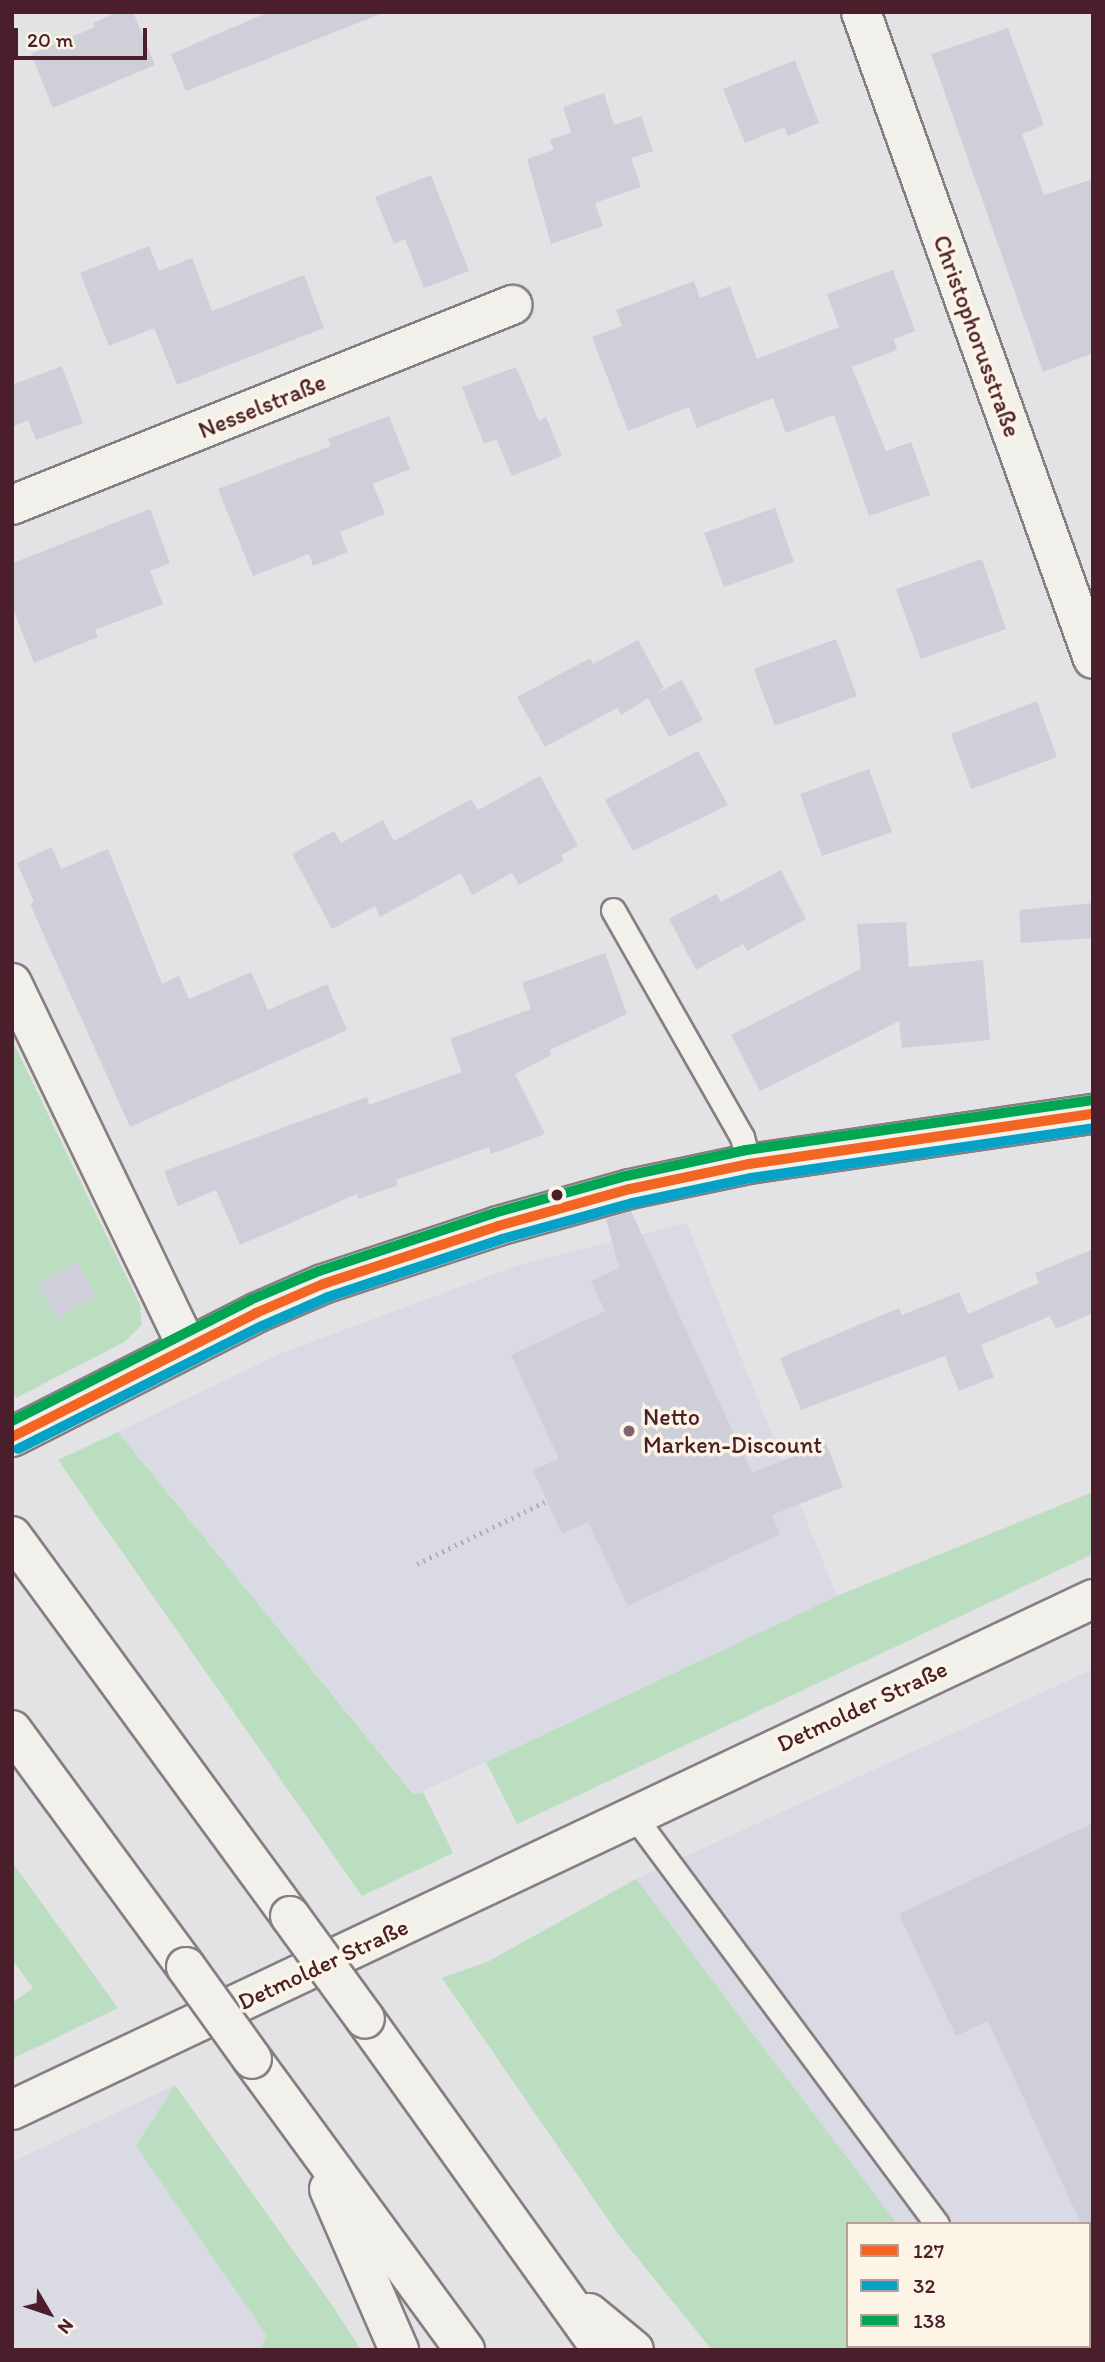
<!DOCTYPE html>
<meta charset="utf-8">
<style>
body{margin:0}
#map{position:relative;width:1105px;height:2362px;overflow:hidden;background:#e3e2e4;font-family:Itim,sans-serif}
div>[style]{position:absolute}
.built>*{inset:0;background:#dadae5}
.green>*{inset:0;background:#bbdec0}
.building>*{inset:0;background:#cfcfda}
.path>*{height:4.5px;margin-top:-2.25px;transform-origin:0;background:repeating-linear-gradient(90deg,#b5aead 0 2px,transparent 0 7px)}
.roads{filter:drop-shadow(2px 0 #877e82) drop-shadow(-2px 0 #877e82) drop-shadow(0 2px #877e82) drop-shadow(0 -2px #877e82)}
.service>*{height:23px;margin:-11.5px;padding:0 11.5px;transform-origin:11.5px;border-radius:11.5px;background:#f2f0eb}
.minor>*{height:38px;margin:-19px;padding:0 19px;transform-origin:19px;border-radius:19px;background:#f2f0eb}
.tertiary>*{height:38px;margin:-19px;padding:0 19px;transform-origin:19px;border-radius:19px;background:#f2f0eb}
.motorway>*{height:38px;margin:-19px;padding:0 19px;transform-origin:19px;border-radius:19px;background:#f2f0eb}
.bridges{filter:drop-shadow(2px 0 #877e82) drop-shadow(-2px 0 #877e82) drop-shadow(0 2px #877e82) drop-shadow(0 -2px #877e82)}
.motorway-bridge>*{height:38px;margin:-19px;padding:0 19px;transform-origin:19px;border-radius:19px;background:#f2f0eb}
.bus-1>*{height:10px;margin:-5px;padding:0 5px;transform-origin:5px;border-radius:5px;background:#f26522}
.bus-2>*{height:10px;margin:-5px;padding:0 5px;transform-origin:5px;border-radius:5px;background:#04a2c6}
.bus-3>*{height:10px;margin:-5px;padding:0 5px;transform-origin:5px;border-radius:5px;background:#00a651}
.dots>*{width:19px;height:19px;translate:-50% -50%;box-sizing:border-box;border:4px solid #fcf5e5;border-radius:50%}
span{translate:-50% -50%;white-space:nowrap;text-align:center;line-height:1.15;-webkit-text-stroke:7px #fcf5e5;paint-order:stroke}
.street-label{font-size:24px;color:#4a1f2b}
.poi-label{font-size:24px;color:#4a1f2b}
.left{translate:0 -50%;text-align:left}
.frame{position:absolute;inset:0;border:14px solid #4a1f2b;pointer-events:none}
.legend{position:absolute;left:846px;top:2222px;width:245px;height:126px;box-sizing:border-box;background:#fcf5e5;border:2px solid #b59f9b;margin:0;padding:9px 12px;list-style:none;font-size:21px;color:#4a1f2b}
.legend li{display:flex;align-items:center;gap:14px;height:35px}
.legend b{width:35px;border:2px solid #b59f9b}
.north{position:absolute;left:14px;top:2278px;width:70px;height:70px;-webkit-text-stroke:5px #fcf5e5;paint-order:stroke;rotate:129deg;font-size:19px;font-weight:700;line-height:28px;text-align:center;color:#4a1f2b}
.north::after{content:'';display:block;margin:auto;width:24px;height:32px;background:#4a1f2b;clip-path:polygon(50% 0,100% 100%,50% 72%,0 100%)}
.scale{position:absolute;left:14px;top:28px;width:133px;height:32px;box-sizing:border-box;border:4px solid #4a1f2b;border-top:0;padding-left:9px;font-size:21px;line-height:24px;white-space:nowrap;color:#4a1f2b;-webkit-text-stroke:5px #fcf5e5;paint-order:stroke}
</style>
<div id="map">
<div class="built">
<div style="clip-path:polygon(687px 1223px,837px 1596px,415px 1795px,118px 1432px,279px 1354px,519px 1265px)"></div>
<div style="clip-path:polygon(1093px 1669px,1093px 2350px,992px 2350px,989px 2346px,1089px 2346px,1089px 2224px,897px 2224px,636px 1879px)"></div>
<div style="clip-path:polygon(175px 2085px,136px 2146px,267px 2336px,259px 2350px,12px 2350px,12px 2162px)"></div>
</div>
<div class="green">
<div style="clip-path:polygon(12px 1040px,140px 1305px,142px 1325px,124px 1342px,16px 1398px,12px 1392px)"></div>
<div style="clip-path:polygon(118px 1432px,414px 1795px,423px 1792px,453px 1853px,362px 1896px,58px 1460px)"></div>
<div style="clip-path:polygon(1093px 1492px,1093px 1554px,517px 1824px,486px 1762px,837px 1596px)"></div>
<div style="clip-path:polygon(12px 1862px,118px 2008px,12px 2059px,12px 2003px,33px 1988px,12px 1959px)"></div>
<div style="clip-path:polygon(636px 1879px,897px 2224px,848px 2224px,848px 2346px,992px 2350px,712px 2350px,618px 2234px,442px 1978px,489px 1961px)"></div>
<div style="clip-path:polygon(175px 2085px,332px 2305px,361px 2350px,259px 2350px,267px 2336px,136px 2146px)"></div>
</div>
<div class="building">
<div style="clip-path:polygon(118px 12px,133px 12px,155px 65px,53px 108px,31px 54px,95px 27px,93px 23px)"></div>
<div style="clip-path:polygon(269px 12px,383px 13px,186px 91px,171px 54px)"></div>
<div style="clip-path:polygon(1008px 28px,1044px 125px,1022px 134px,1044px 195px,1093px 179px,1093px 353px,1043px 372px,931px 54px)"></div>
<div style="clip-path:polygon(795px 60px,819px 123px,788px 136px,784px 127px,745px 143px,723px 89px)"></div>
<div style="clip-path:polygon(604px 93px,614px 125px,641px 116px,653px 151px,631px 158px,641px 187px,595px 203px,603px 226px,551px 244px,527px 159px,554px 150px,550px 140px,571px 132px,563px 107px)"></div>
<div style="clip-path:polygon(431px 175px,469px 271px,424px 288px,405px 239px,394px 244px,375px 197px)"></div>
<div style="clip-path:polygon(149px 246px,159px 271px,192px 258px,212px 311px,304px 275px,324px 328px,177px 385px,154px 328px,109px 346px,80px 273px)"></div>
<div style="clip-path:polygon(893px 270px,915px 331px,894px 339px,897px 350px,852px 367px,886px 451px,911px 442px,930px 495px,869px 516px,834px 415px,786px 433px,773px 398px,697px 428px,689px 407px,628px 431px,592px 337px,622px 326px,616px 310px,694px 281px,700px 298px,730px 286px,757px 359px,839px 327px,827px 294px)"></div>
<div style="clip-path:polygon(62px 366px,83px 423px,36px 440px,28px 420px,12px 427px,12px 385px)"></div>
<div style="clip-path:polygon(516px 367px,539px 421px,546px 417px,562px 456px,512px 476px,496px 439px,484px 444px,462px 387px)"></div>
<div style="clip-path:polygon(389px 416px,410px 469px,373px 484px,385px 514px,340px 532px,348px 552px,313px 566px,309px 554px,253px 576px,218px 489px,331px 446px,328px 439px)"></div>
<div style="clip-path:polygon(775px 508px,794px 562px,724px 587px,704px 533px)"></div>
<div style="clip-path:polygon(150px 509px,170px 563px,150px 571px,163px 604px,95px 630px,98px 637px,34px 663px,12px 606px,13px 563px)"></div>
<div style="clip-path:polygon(982px 559px,1006px 629px,921px 659px,896px 589px)"></div>
<div style="clip-path:polygon(836px 639px,857px 696px,775px 726px,754px 669px)"></div>
<div style="clip-path:polygon(638px 640px,664px 688px,654px 695px,682px 680px,703px 720px,669px 737px,648px 698px,621px 715px,617px 708px,545px 747px,517px 697px,590px 658px,593px 664px)"></div>
<div style="clip-path:polygon(1037px 701px,1057px 757px,971px 789px,951px 734px)"></div>
<div style="clip-path:polygon(698px 751px,728px 805px,633px 851px,605px 800px)"></div>
<div style="clip-path:polygon(869px 769px,892px 832px,822px 856px,800px 794px)"></div>
<div style="clip-path:polygon(540px 776px,578px 846px,561px 855px,564px 861px,519px 885px,512px 873px,472px 895px,461px 873px,380px 917px,375px 906px,332px 929px,292px 854px,334px 831px,341px 843px,383px 820px,394px 841px,471px 799px,478px 810px)"></div>
<div style="clip-path:polygon(52px 847px,61px 869px,108px 849px,162px 984px,179px 976px,189px 999px,251px 972px,268px 1010px,327px 984px,347px 1030px,130px 1127px,30px 904px,34px 902px,17px 863px)"></div>
<div style="clip-path:polygon(781px 870px,806px 919px,747px 951px,743px 944px,696px 970px,669px 919px,716px 894px,721px 902px)"></div>
<div style="clip-path:polygon(1093px 903px,1093px 938px,1021px 943px,1019px 910px)"></div>
<div style="clip-path:polygon(906px 922px,909px 967px,983px 960px,990px 1040px,902px 1048px,899px 1021px,760px 1091px,731px 1035px,861px 969px,857px 924px)"></div>
<div style="clip-path:polygon(605px 953px,627px 1014px,550px 1050px,551px 1055px,515px 1074px,545px 1134px,491px 1154px,489px 1147px,396px 1180px,398px 1185px,359px 1199px,357px 1194px,240px 1245px,216px 1190px,178px 1206px,164px 1171px,367px 1097px,369px 1105px,462px 1072px,450px 1039px,531px 1009px,522px 983px)"></div>
<div style="clip-path:polygon(631px 1211px,752px 1473px,826px 1443px,843px 1487px,772px 1515px,780px 1534px,628px 1606px,588px 1522px,562px 1534px,533px 1470px,559px 1459px,511px 1355px,605px 1311px,591px 1281px,619px 1268px,606px 1219px)"></div>
<div style="clip-path:polygon(1093px 1249px,1093px 1313px,1056px 1329px,1050px 1316px,981px 1345px,994px 1377px,959px 1391px,945px 1356px,801px 1410px,780px 1358px,899px 1308px,902px 1315px,959px 1292px,968px 1314px,1039px 1283px,1035px 1273px)"></div>
<div style="clip-path:polygon(77px 1261px,96px 1296px,56px 1319px,37px 1284px)"></div>
<div style="clip-path:polygon(1093px 1823px,1093px 2249px,1089px 2224px,1081px 2224px,988px 2021px,956px 2036px,899px 1914px)"></div>
</div>
<div class="path">
<div style="left:417px;top:1564px;width:144px;rotate:-25.9deg"></div>
</div>
<div class="roads">
<div class="service">
<div style="left:613px;top:910px;width:261px;rotate:60.4deg"></div>
<div style="left:742px;top:1137px;width:28px;rotate:75deg"></div>
<div style="left:634px;top:1816px;width:508px;rotate:53.4deg"></div>
<div style="left:1028px;top:2346px;width:4px;rotate:63deg"></div>
</div>
<div class="minor">
<div style="left:861px;top:12px;width:687px;rotate:70.27deg"></div>
<div style="left:12px;top:505px;width:539px;rotate:-21.8deg"></div>
<div style="left:12px;top:983px;width:402px;rotate:64.3deg"></div>
<div style="left:12px;top:1437px;width:274px;rotate:-26.9deg"></div>
<div style="left:256px;top:1313px;width:73px;rotate:-23.4deg"></div>
<div style="left:323px;top:1284px;width:184px;rotate:-18.3deg"></div>
<div style="left:498px;top:1226px;width:137px;rotate:-15.7deg"></div>
<div style="left:630px;top:1189px;width:122px;rotate:-11.9deg"></div>
<div style="left:749px;top:1164px;width:348px;rotate:-8.3deg"></div>
</div>
<div class="tertiary">
<div style="left:12px;top:2110px;width:1196px;rotate:-25.3deg"></div>
</div>
<div class="motorway">
<div style="left:12px;top:1536px;width:471px;rotate:53.8deg"></div>
<div style="left:12px;top:1730px;width:294px;rotate:53.7deg"></div>
<div style="left:365px;top:2019px;width:407px;rotate:54.4deg"></div>
<div style="left:252px;top:2059px;width:361px;rotate:53.8deg"></div>
<div style="left:329px;top:2189px;width:176px;rotate:66.5deg"></div>
<div style="left:589px;top:2313px;width:58px;rotate:39.4deg"></div>
</div>
</div>
<div class="bridges">
<div class="motorway-bridge">
<div style="left:290px;top:1916px;width:127px;rotate:53.9deg"></div>
<div style="left:186px;top:1967px;width:113px;rotate:54.3deg"></div>
</div>
</div>
<div class="bus-1">
<div style="left:12px;top:1437px;width:274px;rotate:-26.9deg"></div>
<div style="left:256px;top:1313px;width:73px;rotate:-23.4deg"></div>
<div style="left:323px;top:1284px;width:184px;rotate:-18.3deg"></div>
<div style="left:498px;top:1226px;width:137px;rotate:-15.7deg"></div>
<div style="left:630px;top:1189px;width:122px;rotate:-11.9deg"></div>
<div style="left:749px;top:1164px;width:348px;rotate:-8.3deg"></div>
</div>
<div class="bus-2">
<div style="left:18px;top:1449px;width:273px;rotate:-26.8deg"></div>
<div style="left:262px;top:1326px;width:72px;rotate:-23.7deg"></div>
<div style="left:328px;top:1297px;width:183px;rotate:-18.4deg"></div>
<div style="left:502px;top:1239px;width:136px;rotate:-15.4deg"></div>
<div style="left:633px;top:1203px;width:121px;rotate:-12deg"></div>
<div style="left:751px;top:1178px;width:346px;rotate:-8.3deg"></div>
</div>
<div class="bus-3">
<div style="left:12px;top:1421px;width:267px;rotate:-26.9deg"></div>
<div style="left:250px;top:1300px;width:75px;rotate:-22.8deg"></div>
<div style="left:319px;top:1271px;width:184px;rotate:-18.3deg"></div>
<div style="left:494px;top:1213px;width:137px;rotate:-15.7deg"></div>
<div style="left:626px;top:1176px;width:123px;rotate:-12.2deg"></div>
<div style="left:746px;top:1150px;width:349px;rotate:-8.2deg"></div>
</div>
<div class="dots">
<div style="left:557px;top:1195px;background:#4a1f2b"></div>
<div style="left:629px;top:1431px;background:#80636c"></div>
</div>
<div class="street-label">
<span style="left:977px;top:336px;rotate:70deg">Christophorusstraße</span>
<span style="left:262px;top:406px;rotate:-22deg">Nesselstraße</span>
<span style="left:862px;top:1706px;rotate:-25deg">Detmolder Straße</span>
<span style="left:323px;top:1964px;rotate:-25deg">Detmolder Straße</span>
</div>
<div class="poi-label">
<span class="left" style="left:643px;top:1431px">Netto<br>Marken-Discount</span>
</div>
<div class="frame"></div>
<ul class="legend">
<li><b style="height:9px;background:#f26522"></b>127</li>
<li><b style="height:9px;background:#04a2c6"></b>32</li>
<li><b style="height:9px;background:#00a651"></b>138</li>
</ul>
<div class="north">N</div>
<div class="scale">20 m</div>
</div>
